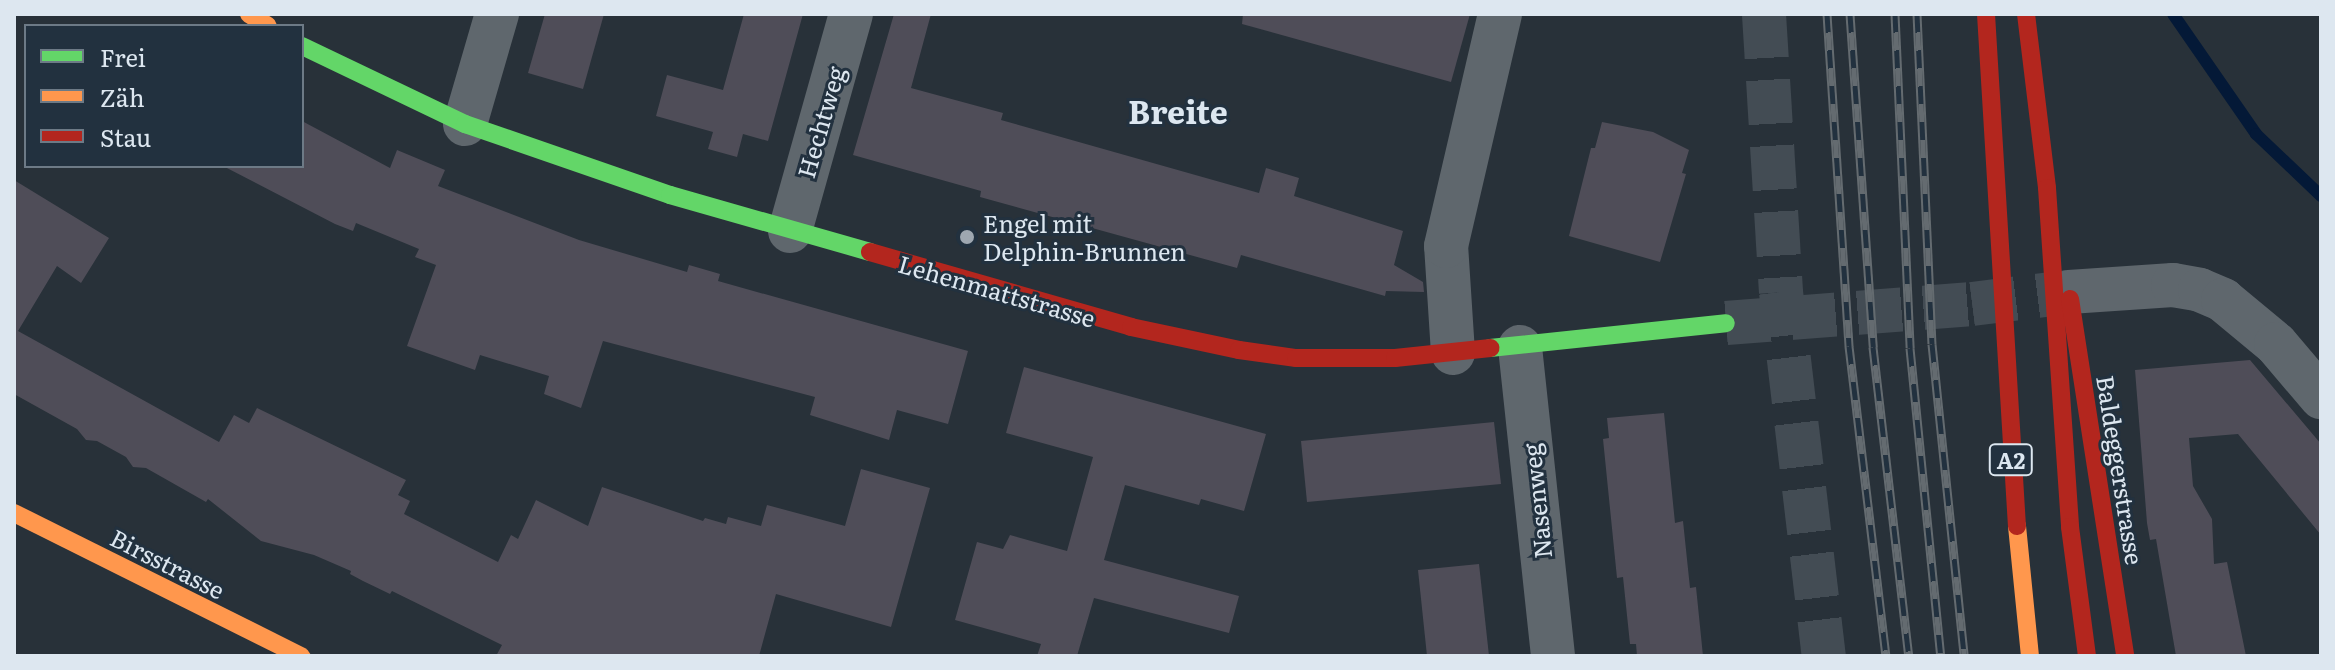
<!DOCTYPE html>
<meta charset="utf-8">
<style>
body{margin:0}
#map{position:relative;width:2335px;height:670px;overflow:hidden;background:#283139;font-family:Literata,serif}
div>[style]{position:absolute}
.stream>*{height:12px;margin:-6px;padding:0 6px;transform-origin:6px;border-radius:6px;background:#041937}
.building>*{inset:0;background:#4f4d58}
.secondary-tunnel>*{height:44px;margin-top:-22px;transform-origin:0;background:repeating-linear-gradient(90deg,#434c54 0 44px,transparent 0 66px)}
.highway-tunnel>*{height:44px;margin-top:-22px;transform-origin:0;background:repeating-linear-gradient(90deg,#434c54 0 44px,transparent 0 66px)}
.street>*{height:44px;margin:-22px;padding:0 22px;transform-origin:22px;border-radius:22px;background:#5f676d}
.fast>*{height:18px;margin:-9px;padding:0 9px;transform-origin:9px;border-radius:9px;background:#63d668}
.slow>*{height:18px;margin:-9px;padding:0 9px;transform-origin:9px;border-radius:9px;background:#ff974d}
.jam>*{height:18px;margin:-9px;padding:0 9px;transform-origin:9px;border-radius:9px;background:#b3261e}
.rail>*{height:9px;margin-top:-4.5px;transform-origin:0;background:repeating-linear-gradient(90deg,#22313f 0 18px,#646b70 0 36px);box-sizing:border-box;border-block:2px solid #646b70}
.dots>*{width:22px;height:22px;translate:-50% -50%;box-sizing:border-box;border:4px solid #22313f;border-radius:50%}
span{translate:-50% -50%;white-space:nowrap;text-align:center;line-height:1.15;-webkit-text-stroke:6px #22313f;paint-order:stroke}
.shield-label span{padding:2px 6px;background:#22313f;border:2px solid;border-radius:6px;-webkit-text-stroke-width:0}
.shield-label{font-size:22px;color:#dde7f0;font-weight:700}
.street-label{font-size:24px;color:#dde7f0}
.poi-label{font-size:24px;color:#dde7f0}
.left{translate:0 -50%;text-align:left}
.district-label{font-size:32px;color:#dde7f0;font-weight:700}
.frame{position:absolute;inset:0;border:16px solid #dde7f0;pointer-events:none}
.legend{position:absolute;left:24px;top:24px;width:280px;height:144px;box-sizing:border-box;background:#22313f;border:2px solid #6d7a86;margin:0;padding:10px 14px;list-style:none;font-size:24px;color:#dde7f0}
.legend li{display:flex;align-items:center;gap:16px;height:40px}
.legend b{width:40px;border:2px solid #6d7a86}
</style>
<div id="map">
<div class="stream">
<div style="left:2173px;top:14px;width:146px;rotate:55.3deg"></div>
<div style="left:2256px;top:134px;width:90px;rotate:43.6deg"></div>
</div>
<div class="building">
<div style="clip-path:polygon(545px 14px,604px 14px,583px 89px,528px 73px)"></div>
<div style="clip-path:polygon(744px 14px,803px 14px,768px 141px,743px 134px,737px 157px,708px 149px,713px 132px,656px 116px,667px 75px,723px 90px)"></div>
<div style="clip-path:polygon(894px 14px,931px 14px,911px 88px,1003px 113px,1001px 120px,1259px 193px,1266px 168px,1299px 178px,1294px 196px,1403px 231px,1394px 265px,1423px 282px,1424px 292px,1386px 291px,1385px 296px,1241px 255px,1237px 268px,980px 197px,981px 191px,853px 155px)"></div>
<div style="clip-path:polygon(1243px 14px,1470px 14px,1451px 82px,1242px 24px)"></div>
<div style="clip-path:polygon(302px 121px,390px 168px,397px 150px,445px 170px,438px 186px,579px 240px,687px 272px,689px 265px,720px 274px,718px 281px,968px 351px,948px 424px,897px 410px,889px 440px,810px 415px,815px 397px,603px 341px,581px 408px,544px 394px,549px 376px,480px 355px,475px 370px,407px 346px,436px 265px,415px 257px,419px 249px,356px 223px,353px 231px,335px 224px,223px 166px,302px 166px)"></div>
<div style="clip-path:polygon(1602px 122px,1653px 132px,1689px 150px,1682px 173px,1686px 174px,1660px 262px,1569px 236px,1591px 148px,1595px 148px)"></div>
<div style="clip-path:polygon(14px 180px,109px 238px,81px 283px,57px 266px,18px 331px,219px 442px,234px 415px,249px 423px,257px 408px,406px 480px,398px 495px,410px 501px,404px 514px,498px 562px,511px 535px,518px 539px,536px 500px,588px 526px,602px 487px,703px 521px,705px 518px,726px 524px,728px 517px,761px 526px,767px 505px,845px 526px,861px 469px,930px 488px,891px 627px,776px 594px,759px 656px,496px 656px,502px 645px,392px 591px,390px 594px,363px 581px,350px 574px,351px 571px,314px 555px,261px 541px,208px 499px,206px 502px,146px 468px,133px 467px,126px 457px,97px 441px,86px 440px,77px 429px,14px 394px)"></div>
<div style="clip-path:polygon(2250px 360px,2321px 444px,2321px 535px,2238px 434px,2189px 438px,2193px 486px,2212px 519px,2214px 564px,2227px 562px,2246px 656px,2176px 656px,2156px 539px,2150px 540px,2147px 523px,2135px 370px)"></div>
<div style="clip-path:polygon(1024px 367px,1266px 434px,1244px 511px,1201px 499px,1199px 505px,1125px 485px,1104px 560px,1239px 596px,1229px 633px,1094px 598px,1077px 656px,1037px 656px,1041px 644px,955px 620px,977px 542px,1003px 549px,1010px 535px,1067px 551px,1093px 457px,1006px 433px)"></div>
<div style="clip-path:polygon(1664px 413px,1675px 523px,1683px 521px,1690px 588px,1696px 587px,1703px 656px,1637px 656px,1636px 644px,1630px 644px,1623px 577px,1617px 578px,1603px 439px,1609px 438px,1607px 418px)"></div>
<div style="clip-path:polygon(1494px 422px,1501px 484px,1307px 502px,1301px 441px)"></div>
<div style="clip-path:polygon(1479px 564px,1489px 656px,1427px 656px,1418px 570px)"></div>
</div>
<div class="secondary-tunnel">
<div style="left:1726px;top:323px;width:247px;rotate:-4.4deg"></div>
<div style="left:1972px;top:304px;width:98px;rotate:-7.1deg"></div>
</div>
<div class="highway-tunnel">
<div style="left:1764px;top:14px;width:279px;rotate:86.5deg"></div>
<div style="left:1781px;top:292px;width:367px;rotate:83.3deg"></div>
</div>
<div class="street">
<div style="left:465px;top:124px;width:115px;rotate:-73.8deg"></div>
<div style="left:790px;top:231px;width:225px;rotate:-74.3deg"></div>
<div style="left:2069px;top:292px;width:104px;rotate:-3.9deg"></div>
<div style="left:2173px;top:285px;width:27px;rotate:10deg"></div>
<div style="left:2200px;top:290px;width:25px;rotate:23deg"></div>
<div style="left:2223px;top:300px;width:69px;rotate:39.7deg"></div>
<div style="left:2276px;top:344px;width:70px;rotate:49.7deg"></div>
<div style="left:1520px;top:347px;width:311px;rotate:83.9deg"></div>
<div style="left:1453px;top:353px;width:107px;rotate:-93.7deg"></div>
<div style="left:1446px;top:246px;width:238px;rotate:-76.9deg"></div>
</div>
<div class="fast">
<div style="left:302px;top:46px;width:181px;rotate:25.6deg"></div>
<div style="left:465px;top:124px;width:217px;rotate:19.1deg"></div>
<div style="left:670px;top:195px;width:208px;rotate:15.9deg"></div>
<div style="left:1490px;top:348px;width:237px;rotate:-6deg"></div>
</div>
<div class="slow">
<div style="left:249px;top:14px;width:22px;rotate:32deg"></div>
<div style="left:14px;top:513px;width:321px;rotate:26.5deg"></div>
<div style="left:2017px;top:526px;width:131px;rotate:84.3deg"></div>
</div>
<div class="jam">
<div style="left:1986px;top:14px;width:513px;rotate:86.54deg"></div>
<div style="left:2026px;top:14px;width:175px;rotate:83.1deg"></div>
<div style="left:2047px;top:188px;width:340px;rotate:86.1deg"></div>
<div style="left:2070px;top:527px;width:130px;rotate:82.5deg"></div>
<div style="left:870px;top:252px;width:272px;rotate:16deg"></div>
<div style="left:1131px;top:327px;width:110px;rotate:12deg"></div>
<div style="left:1239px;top:350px;width:58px;rotate:8deg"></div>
<div style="left:1296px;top:358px;width:99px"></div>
<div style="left:1395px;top:358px;width:96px;rotate:-6deg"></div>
<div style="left:2070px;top:299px;width:361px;rotate:81.2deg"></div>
</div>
<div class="rail">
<div style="left:1827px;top:14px;width:333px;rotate:86.2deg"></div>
<div style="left:1849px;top:346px;width:312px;rotate:83.2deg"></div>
<div style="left:1850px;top:14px;width:334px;rotate:86deg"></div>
<div style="left:1873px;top:347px;width:311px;rotate:83.4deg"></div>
<div style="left:1895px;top:14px;width:334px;rotate:87.4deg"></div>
<div style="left:1910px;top:348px;width:310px;rotate:84.3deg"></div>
<div style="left:1917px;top:14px;width:330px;rotate:87.4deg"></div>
<div style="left:1932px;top:344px;width:314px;rotate:84.1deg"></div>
</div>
<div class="dots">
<div style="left:967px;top:237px;background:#9ea7b0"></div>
</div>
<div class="shield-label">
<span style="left:2011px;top:460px">A2</span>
</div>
<div class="street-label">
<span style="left:820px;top:122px;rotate:-74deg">Hechtweg</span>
<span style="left:997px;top:290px;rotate:16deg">Lehenmattstrasse</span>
<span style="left:2121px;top:470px;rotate:81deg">Baldeggerstrasse</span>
<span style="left:1536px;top:501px;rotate:-96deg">Nasenweg</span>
<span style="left:168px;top:563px;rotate:27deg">Birsstrasse</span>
</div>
<div class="poi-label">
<span class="left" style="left:983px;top:237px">Engel mit<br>Delphin-Brunnen</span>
</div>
<div class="district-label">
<span style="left:1178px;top:110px">Breite</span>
</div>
<div class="frame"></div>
<ul class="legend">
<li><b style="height:10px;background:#63d668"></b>Frei</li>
<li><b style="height:10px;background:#ff974d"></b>Zäh</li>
<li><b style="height:10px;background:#b3261e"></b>Stau</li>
</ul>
</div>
